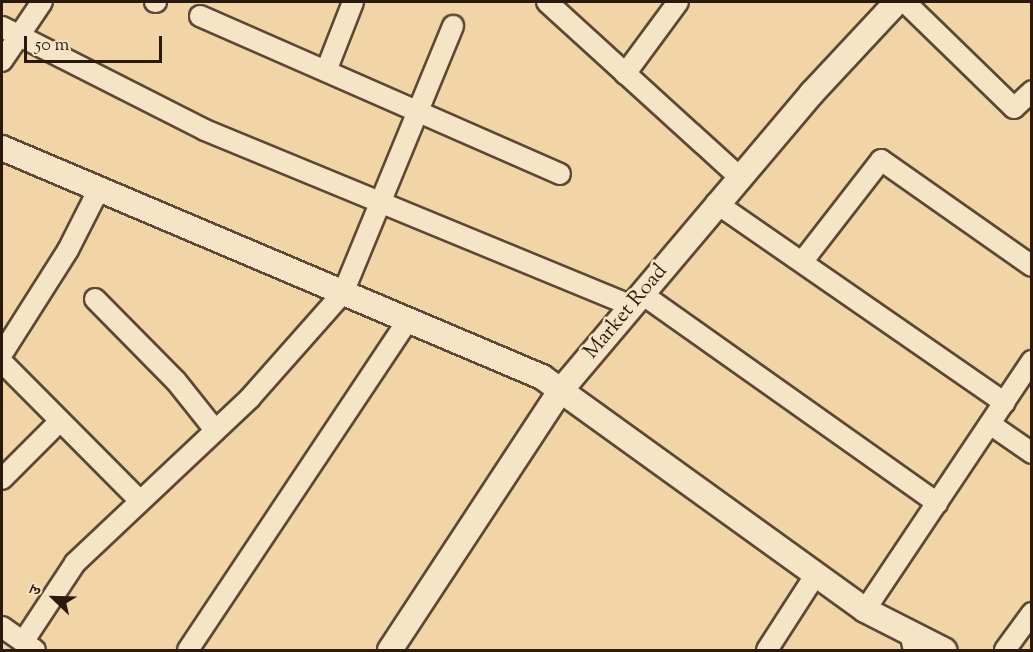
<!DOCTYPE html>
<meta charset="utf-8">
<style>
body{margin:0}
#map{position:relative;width:1033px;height:652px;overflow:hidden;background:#f1d5a7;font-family:"Sorts Mill Goudy","Noto Serif Devanagari",serif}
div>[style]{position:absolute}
.roads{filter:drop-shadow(2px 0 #5c4834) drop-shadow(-2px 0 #5c4834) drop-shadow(0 2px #5c4834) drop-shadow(0 -2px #5c4834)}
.minor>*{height:20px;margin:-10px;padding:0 10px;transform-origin:10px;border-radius:10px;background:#f6e4c6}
.tertiary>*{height:24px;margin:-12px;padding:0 12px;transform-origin:12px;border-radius:12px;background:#f6e4c6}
span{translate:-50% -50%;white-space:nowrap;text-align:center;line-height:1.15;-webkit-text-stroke:5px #f6e4c6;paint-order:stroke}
.street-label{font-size:21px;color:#2b190e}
.frame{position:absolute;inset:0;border:3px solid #2b190e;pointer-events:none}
.north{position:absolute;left:24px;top:568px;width:60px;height:60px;-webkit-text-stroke:4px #f6e4c6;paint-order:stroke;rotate:293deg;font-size:16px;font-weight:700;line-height:24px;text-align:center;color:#2b190e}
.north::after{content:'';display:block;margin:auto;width:21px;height:27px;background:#2b190e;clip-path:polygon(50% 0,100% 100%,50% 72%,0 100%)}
.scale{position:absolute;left:24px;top:36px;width:138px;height:27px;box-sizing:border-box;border:3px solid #2b190e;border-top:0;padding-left:8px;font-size:18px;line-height:21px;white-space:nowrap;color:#2b190e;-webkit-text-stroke:4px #f6e4c6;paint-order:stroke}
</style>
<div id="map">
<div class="roads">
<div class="minor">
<div style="left:155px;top:2px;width:1px"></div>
<div style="left:547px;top:2px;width:260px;rotate:42.3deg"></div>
<div style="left:905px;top:2px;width:152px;rotate:44.2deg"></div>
<div style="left:1014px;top:108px;width:25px;rotate:-43deg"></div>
<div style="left:200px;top:16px;width:393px;rotate:23.7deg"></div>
<div style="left:2px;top:27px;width:228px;rotate:26.9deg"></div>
<div style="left:205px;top:130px;width:461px;rotate:22.4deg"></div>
<div style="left:2px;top:61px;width:71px;rotate:-55.9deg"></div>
<div style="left:326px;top:71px;width:74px;rotate:-68.6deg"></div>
<div style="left:625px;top:74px;width:89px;rotate:-53.6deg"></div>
<div style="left:716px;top:203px;width:351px;rotate:34.7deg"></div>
<div style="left:802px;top:262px;width:129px;rotate:-52.2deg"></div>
<div style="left:881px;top:160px;width:184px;rotate:35.1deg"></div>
<div style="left:642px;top:294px;width:362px;rotate:35.3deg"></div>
<div style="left:95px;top:299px;width:115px;rotate:45.4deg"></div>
<div style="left:176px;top:381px;width:63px;rotate:51.5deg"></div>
<div style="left:2px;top:354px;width:123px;rotate:-57.6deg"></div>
<div style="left:68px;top:250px;width:68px;rotate:-63.1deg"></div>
<div style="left:2px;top:362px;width:196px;rotate:45.2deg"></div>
<div style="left:990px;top:424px;width:51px;rotate:34.6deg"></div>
<div style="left:2px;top:479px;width:82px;rotate:-45deg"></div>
<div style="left:865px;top:610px;width:300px;rotate:-56.2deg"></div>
<div style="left:2px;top:627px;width:40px;rotate:34.9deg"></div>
<div style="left:910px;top:633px;width:17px;rotate:77deg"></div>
<div style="left:23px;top:642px;width:95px;rotate:-56.6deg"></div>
<div style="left:75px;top:563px;width:241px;rotate:-43.3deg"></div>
<div style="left:250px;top:398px;width:140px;rotate:-48.5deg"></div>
<div style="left:343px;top:293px;width:289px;rotate:-67.6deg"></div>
<div style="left:188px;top:650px;width:397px;rotate:-56.3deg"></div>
<div style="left:767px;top:650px;width:90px;rotate:-57.2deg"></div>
<div style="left:1005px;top:650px;width:46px;rotate:-53.9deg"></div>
</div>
<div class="tertiary">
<div style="left:2px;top:148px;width:587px;rotate:22.98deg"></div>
<div style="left:542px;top:377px;width:398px;rotate:35.8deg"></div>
<div style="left:865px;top:610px;width:89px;rotate:26.9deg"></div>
<div style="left:390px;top:650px;width:311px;rotate:-56.7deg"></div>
<div style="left:561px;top:390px;width:389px;rotate:-49.8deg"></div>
<div style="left:812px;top:93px;width:125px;rotate:-47deg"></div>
</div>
</div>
<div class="street-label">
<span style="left:626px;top:312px;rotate:-50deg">Market Road</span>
</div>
<div class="frame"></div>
<div class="north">उ</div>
<div class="scale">50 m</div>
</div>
